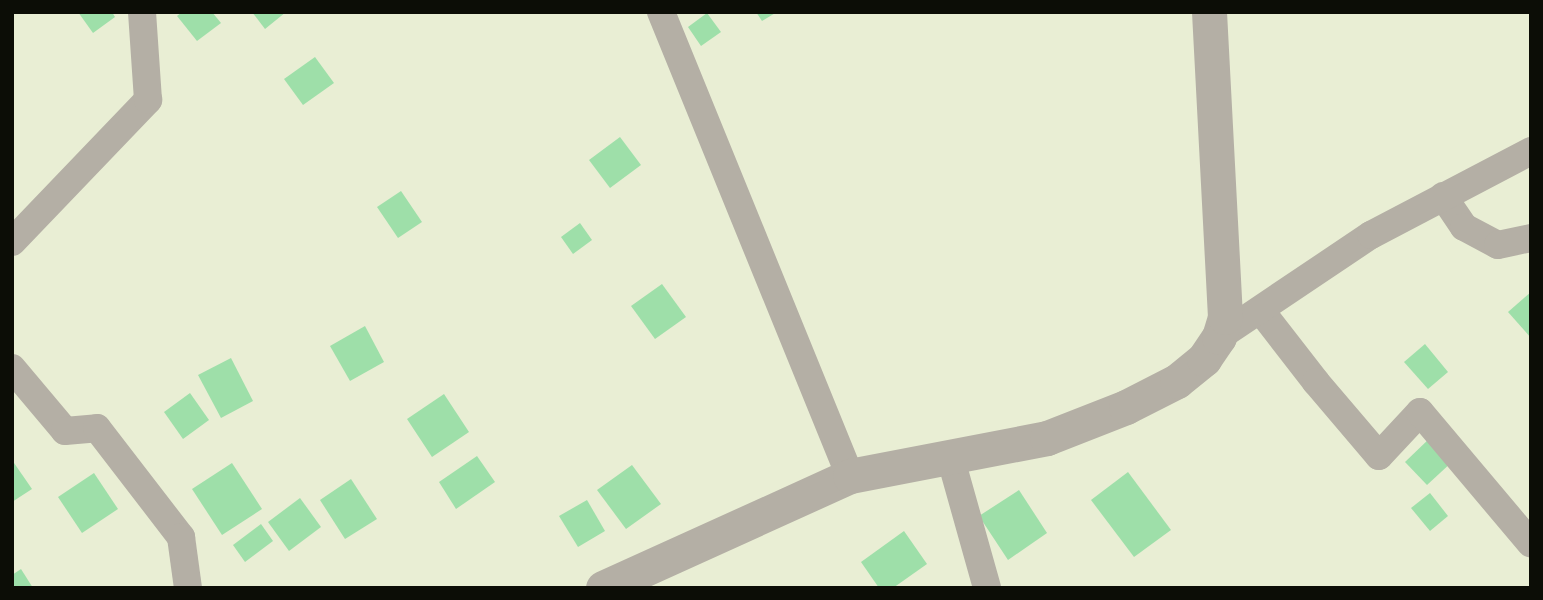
<!DOCTYPE html>
<style>
body{margin:0}
#map{position:relative;width:1543px;height:600px;overflow:hidden;background:#e9eed4;font-family:Cabin,sans-serif}
div>[style]{position:absolute}
.building>*{inset:0;background:#9edfa9}
.minor>*{height:28px;margin:-14px;padding:0 14px;transform-origin:14px;border-radius:14px;background:#b4afa5}
.tertiary>*{height:35px;margin:-17.5px;padding:0 17.5px;transform-origin:17.5px;border-radius:17.5px;background:#b4afa5}
span{translate:-50% -50%;white-space:nowrap;text-align:center;line-height:1.15;-webkit-text-stroke:7px #fff;paint-order:stroke}
.frame{position:absolute;inset:0;border:14px solid #0c0d06;pointer-events:none}
</style>
<div id="map">
<div class="building">
<div style="clip-path:polygon(78px 12px,112px 12px,115px 17px,93px 33px)"></div>
<div style="clip-path:polygon(182px 12px,212px 12px,221px 23px,197px 41px,177px 16px)"></div>
<div style="clip-path:polygon(252px 12px,286px 12px,265px 29px)"></div>
<div style="clip-path:polygon(756px 12px,777px 12px,762px 21px)"></div>
<div style="clip-path:polygon(707px 13px,721px 32px,701px 46px,688px 27px)"></div>
<div style="clip-path:polygon(315px 57px,334px 83px,303px 105px,284px 79px)"></div>
<div style="clip-path:polygon(620px 137px,641px 165px,610px 188px,589px 160px)"></div>
<div style="clip-path:polygon(401px 191px,422px 222px,398px 238px,377px 207px)"></div>
<div style="clip-path:polygon(580px 223px,592px 240px,573px 254px,561px 237px)"></div>
<div style="clip-path:polygon(662px 284px,686px 317px,655px 339px,631px 306px)"></div>
<div style="clip-path:polygon(1531px 292px,1531px 338px,1508px 312px)"></div>
<div style="clip-path:polygon(365px 326px,384px 362px,350px 381px,330px 346px)"></div>
<div style="clip-path:polygon(1425px 344px,1448px 372px,1428px 389px,1404px 362px)"></div>
<div style="clip-path:polygon(231px 358px,253px 401px,221px 418px,198px 375px)"></div>
<div style="clip-path:polygon(190px 393px,209px 420px,183px 439px,164px 412px)"></div>
<div style="clip-path:polygon(444px 394px,469px 432px,432px 457px,407px 419px)"></div>
<div style="clip-path:polygon(1431px 437px,1453px 461px,1427px 485px,1405px 462px)"></div>
<div style="clip-path:polygon(477px 456px,495px 482px,456px 509px,439px 482px)"></div>
<div style="clip-path:polygon(12px 460px,32px 489px,12px 502px)"></div>
<div style="clip-path:polygon(232px 463px,262px 509px,222px 535px,192px 489px)"></div>
<div style="clip-path:polygon(632px 465px,661px 504px,626px 529px,597px 490px)"></div>
<div style="clip-path:polygon(1128px 472px,1171px 530px,1134px 557px,1091px 500px)"></div>
<div style="clip-path:polygon(94px 473px,118px 509px,82px 533px,58px 497px)"></div>
<div style="clip-path:polygon(351px 479px,377px 519px,345px 539px,320px 500px)"></div>
<div style="clip-path:polygon(1019px 490px,1047px 533px,1008px 560px,979px 516px)"></div>
<div style="clip-path:polygon(1430px 493px,1448px 516px,1430px 531px,1411px 508px)"></div>
<div style="clip-path:polygon(300px 498px,321px 527px,289px 551px,268px 522px)"></div>
<div style="clip-path:polygon(587px 500px,605px 531px,578px 547px,559px 516px)"></div>
<div style="clip-path:polygon(261px 524px,273px 541px,245px 562px,233px 545px)"></div>
<div style="clip-path:polygon(904px 531px,927px 564px,893px 588px,879px 588px,861px 562px)"></div>
<div style="clip-path:polygon(21px 569px,33px 588px,12px 588px,12px 575px)"></div>
</div>
<div class="minor">
<div style="left:661px;top:12px;width:501px;rotate:67.84deg"></div>
<div style="left:1443px;top:196px;width:37px;rotate:56deg"></div>
<div style="left:1464px;top:227px;width:38px;rotate:28deg"></div>
<div style="left:1498px;top:245px;width:34px;rotate:-12deg"></div>
<div style="left:12px;top:242px;width:197px;rotate:-46.2deg"></div>
<div style="left:148px;top:100px;width:88px;rotate:-93.9deg"></div>
<div style="left:1261px;top:311px;width:90px;rotate:52.2deg"></div>
<div style="left:1316px;top:382px;width:97px;rotate:49.6deg"></div>
<div style="left:1379px;top:456px;width:60px;rotate:-47deg"></div>
<div style="left:1420px;top:412px;width:172px;rotate:49.9deg"></div>
<div style="left:1219px;top:337px;width:183px;rotate:-33.9deg"></div>
<div style="left:1371px;top:235px;width:181px;rotate:-27.7deg"></div>
<div style="left:12px;top:368px;width:82px;rotate:49.9deg"></div>
<div style="left:65px;top:431px;width:32px;rotate:-5deg"></div>
<div style="left:97px;top:428px;width:138px;rotate:52.4deg"></div>
<div style="left:181px;top:537px;width:51px;rotate:82.2deg"></div>
<div style="left:950px;top:456px;width:137px;rotate:74.3deg"></div>
</div>
<div class="tertiary">
<div style="left:603px;top:588px;width:271px;rotate:-24.4deg"></div>
<div style="left:850px;top:476px;width:201px;rotate:-10.9deg"></div>
<div style="left:1047px;top:438px;width:85px;rotate:-21.4deg"></div>
<div style="left:1126px;top:407px;width:57px;rotate:-27deg"></div>
<div style="left:1177px;top:381px;width:35px;rotate:-39deg"></div>
<div style="left:1204px;top:359px;width:27px;rotate:-56deg"></div>
<div style="left:1219px;top:337px;width:21px;rotate:-73deg"></div>
<div style="left:1225px;top:317px;width:305px;rotate:-93deg"></div>
</div>
<div class="frame"></div>
</div>
